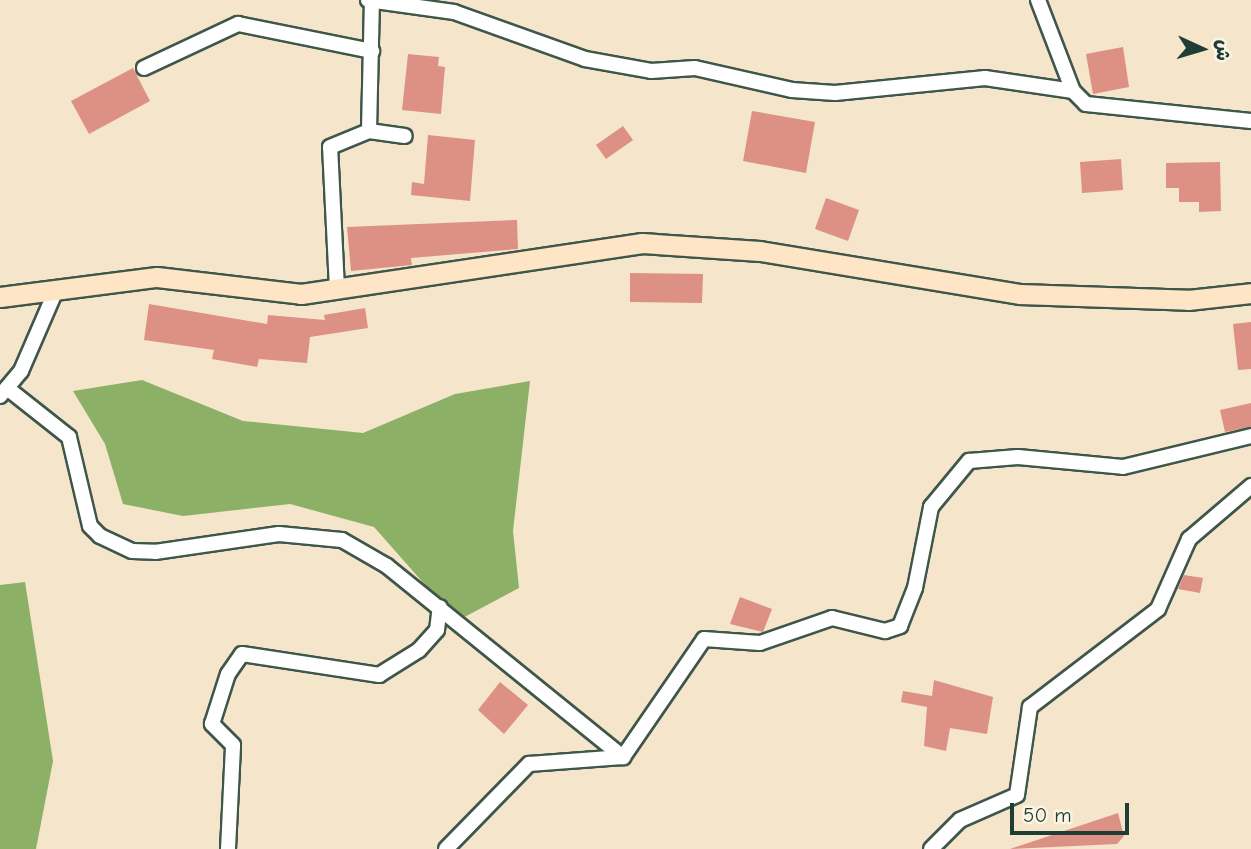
<!DOCTYPE html>
<meta charset="utf-8">
<style>
body{margin:0}
#map{position:relative;width:1251px;height:849px;overflow:hidden;background:#f5e5cb;font-family:"Comic Neue","Playpen Sans Arabic",sans-serif}
div>[style]{position:absolute}
.forest>*{inset:0;background:#8cb066}
.building>*{inset:0;background:#dd9185}
.roads{filter:drop-shadow(2px 0 #3f564b) drop-shadow(-2px 0 #3f564b) drop-shadow(0 2px #3f564b) drop-shadow(0 -2px #3f564b)}
.street>*{height:14px;margin:-7px;padding:0 7px;transform-origin:7px;border-radius:7px;background:#fff}
.secondary>*{height:19px;margin:-9.5px;padding:0 9.5px;transform-origin:9.5px;border-radius:9.5px;background:#fee5c5}
span{translate:-50% -50%;white-space:nowrap;text-align:center;line-height:1.15;-webkit-text-stroke:7px #fcf5e5;paint-order:stroke}
.north{position:absolute;left:1167px;top:14px;width:70px;height:70px;-webkit-text-stroke:5px #fcf5e5;paint-order:stroke;rotate:94deg;font-size:19px;font-weight:700;line-height:28px;text-align:center;color:#1f3d34}
.north::after{content:'';display:block;margin:auto;width:24px;height:32px;background:#1f3d34;clip-path:polygon(50% 0,100% 100%,50% 72%,0 100%)}
.scale{position:absolute;left:1010px;top:803px;width:119px;height:32px;box-sizing:border-box;border:4px solid #1f3d34;border-top:0;padding-left:9px;font-size:21px;line-height:24px;white-space:nowrap;color:#1f3d34;-webkit-text-stroke:5px #fcf5e5;paint-order:stroke}
</style>
<div id="map">
<div class="forest">
<div style="clip-path:polygon(142px 380px,243px 421px,363px 433px,455px 394px,530px 381px,513px 531px,519px 588px,457px 621px,374px 527px,290px 504px,183px 516px,123px 504px,105px 444px,73px 391px)"></div>
<div style="clip-path:polygon(25px 582px,53px 761px,36px 849px,0 849px,0 585px)"></div>
</div>
<div class="building">
<div style="clip-path:polygon(1123px 47px,1129px 87px,1093px 94px,1086px 54px)"></div>
<div style="clip-path:polygon(408px 54px,439px 57px,438px 66px,445px 67px,441px 114px,402px 110px)"></div>
<div style="clip-path:polygon(133px 68px,150px 101px,89px 134px,71px 101px)"></div>
<div style="clip-path:polygon(752px 111px,815px 122px,806px 173px,743px 161px)"></div>
<div style="clip-path:polygon(623px 126px,633px 140px,606px 159px,596px 145px)"></div>
<div style="clip-path:polygon(428px 135px,475px 140px,470px 201px,411px 195px,412px 182px,424px 184px)"></div>
<div style="clip-path:polygon(1121px 159px,1123px 190px,1082px 193px,1080px 162px)"></div>
<div style="clip-path:polygon(1220px 162px,1221px 211px,1199px 212px,1199px 202px,1179px 202px,1179px 188px,1166px 188px,1166px 163px)"></div>
<div style="clip-path:polygon(826px 198px,859px 210px,848px 241px,815px 229px)"></div>
<div style="clip-path:polygon(517px 220px,518px 249px,411px 258px,412px 265px,351px 271px,347px 227px)"></div>
<div style="clip-path:polygon(630px 273px,703px 274px,702px 303px,630px 302px)"></div>
<div style="clip-path:polygon(149px 304px,267px 324px,268px 315px,325px 320px,324px 315px,365px 308px,368px 328px,310px 337px,307px 363px,259px 359px,257px 367px,212px 359px,214px 350px,144px 340px)"></div>
<div style="clip-path:polygon(1251px 322px,1251px 369px,1238px 370px,1233px 324px)"></div>
<div style="clip-path:polygon(1251px 403px,1251px 427px,1225px 432px,1220px 410px)"></div>
<div style="clip-path:polygon(1184px 575px,1203px 578px,1200px 593px,1178px 589px)"></div>
<div style="clip-path:polygon(740px 597px,772px 609px,763px 632px,730px 624px)"></div>
<div style="clip-path:polygon(934px 680px,993px 697px,987px 734px,950px 728px,946px 751px,924px 746px,927px 707px,901px 702px,903px 691px,932px 696px)"></div>
<div style="clip-path:polygon(500px 682px,528px 705px,504px 734px,478px 710px)"></div>
<div style="clip-path:polygon(1118px 813px,1124px 836px,1117px 844px,1010px 849px)"></div>
</div>
<div class="roads">
<div class="street">
<div style="left:368px;top:0;width:87px;rotate:7.9deg"></div>
<div style="left:454px;top:12px;width:139px;rotate:19.7deg"></div>
<div style="left:585px;top:59px;width:67px;rotate:10.3deg"></div>
<div style="left:651px;top:71px;width:44px;rotate:-3.9deg"></div>
<div style="left:695px;top:68px;width:99px;rotate:12.8deg"></div>
<div style="left:792px;top:90px;width:43px;rotate:4deg"></div>
<div style="left:835px;top:93px;width:151px;rotate:-5.7deg"></div>
<div style="left:985px;top:78px;width:89px;rotate:8.4deg"></div>
<div style="left:1038px;top:0;width:97px;rotate:69deg"></div>
<div style="left:1073px;top:91px;width:18px;rotate:45deg"></div>
<div style="left:1086px;top:104px;width:166px;rotate:5.9deg"></div>
<div style="left:144px;top:68px;width:104px;rotate:-25.1deg"></div>
<div style="left:238px;top:24px;width:137px;rotate:11.4deg"></div>
<div style="left:369px;top:131px;width:129px;rotate:-88.7deg"></div>
<div style="left:337px;top:289px;width:142px;rotate:-92.8deg"></div>
<div style="left:330px;top:147px;width:42px;rotate:-22.3deg"></div>
<div style="left:369px;top:131px;width:36px;rotate:8deg"></div>
<div style="left:7px;top:388px;width:79px;rotate:38.3deg"></div>
<div style="left:69px;top:437px;width:91px;rotate:76.7deg"></div>
<div style="left:90px;top:526px;width:14px;rotate:45deg"></div>
<div style="left:100px;top:536px;width:35px;rotate:25deg"></div>
<div style="left:132px;top:551px;width:23px;rotate:2deg"></div>
<div style="left:155px;top:552px;width:125px;rotate:-8.3deg"></div>
<div style="left:279px;top:534px;width:63px;rotate:5.4deg"></div>
<div style="left:342px;top:540px;width:52px;rotate:30deg"></div>
<div style="left:387px;top:566px;width:304px;rotate:39deg"></div>
<div style="left:0;top:396px;width:33px;rotate:-50deg"></div>
<div style="left:21px;top:371px;width:88px;rotate:-66.6deg"></div>
<div style="left:228px;top:849px;width:104px;rotate:-87.2deg"></div>
<div style="left:233px;top:745px;width:30px;rotate:-135deg"></div>
<div style="left:212px;top:724px;width:52px;rotate:-72.3deg"></div>
<div style="left:228px;top:674px;width:24px;rotate:-55deg"></div>
<div style="left:242px;top:654px;width:139px;rotate:8.7deg"></div>
<div style="left:379px;top:675px;width:47px;rotate:-32deg"></div>
<div style="left:419px;top:650px;width:27px;rotate:-48deg"></div>
<div style="left:437px;top:630px;width:23px;rotate:-83deg"></div>
<div style="left:446px;top:849px;width:119px;rotate:-45.7deg"></div>
<div style="left:529px;top:764px;width:94px;rotate:-4.3deg"></div>
<div style="left:623px;top:757px;width:143px;rotate:-55.5deg"></div>
<div style="left:704px;top:639px;width:56px;rotate:4.1deg"></div>
<div style="left:760px;top:643px;width:76px;rotate:-19.1deg"></div>
<div style="left:832px;top:618px;width:55px;rotate:13.8deg"></div>
<div style="left:885px;top:631px;width:16px;rotate:-18deg"></div>
<div style="left:900px;top:626px;width:41px;rotate:-68.5deg"></div>
<div style="left:915px;top:588px;width:83px;rotate:-78.8deg"></div>
<div style="left:931px;top:507px;width:60px;rotate:-50.4deg"></div>
<div style="left:969px;top:461px;width:49px;rotate:-4.7deg"></div>
<div style="left:1018px;top:457px;width:105px;rotate:5.4deg"></div>
<div style="left:1123px;top:467px;width:132px;rotate:-13.6deg"></div>
<div style="left:931px;top:849px;width:41px;rotate:-45deg"></div>
<div style="left:960px;top:820px;width:62px;rotate:-23.7deg"></div>
<div style="left:1017px;top:795px;width:89px;rotate:-81.6deg"></div>
<div style="left:1030px;top:707px;width:161px;rotate:-37.4deg"></div>
<div style="left:1158px;top:609px;width:77px;rotate:-66.1deg"></div>
<div style="left:1189px;top:539px;width:82px;rotate:-40.5deg"></div>
</div>
<div class="secondary">
<div style="left:0;top:297px;width:158px;rotate:-7.3deg"></div>
<div style="left:157px;top:277px;width:145px;rotate:6.7deg"></div>
<div style="left:301px;top:294px;width:345px;rotate:-8.5deg"></div>
<div style="left:642px;top:243px;width:118px;rotate:3.9deg"></div>
<div style="left:760px;top:251px;width:264px;rotate:9.4deg"></div>
<div style="left:1020px;top:294px;width:168px;rotate:2deg"></div>
<div style="left:1188px;top:300px;width:63px;rotate:-6.3deg"></div>
</div>
</div>
<div class="north">ش</div>
<div class="scale">50 m</div>
</div>
